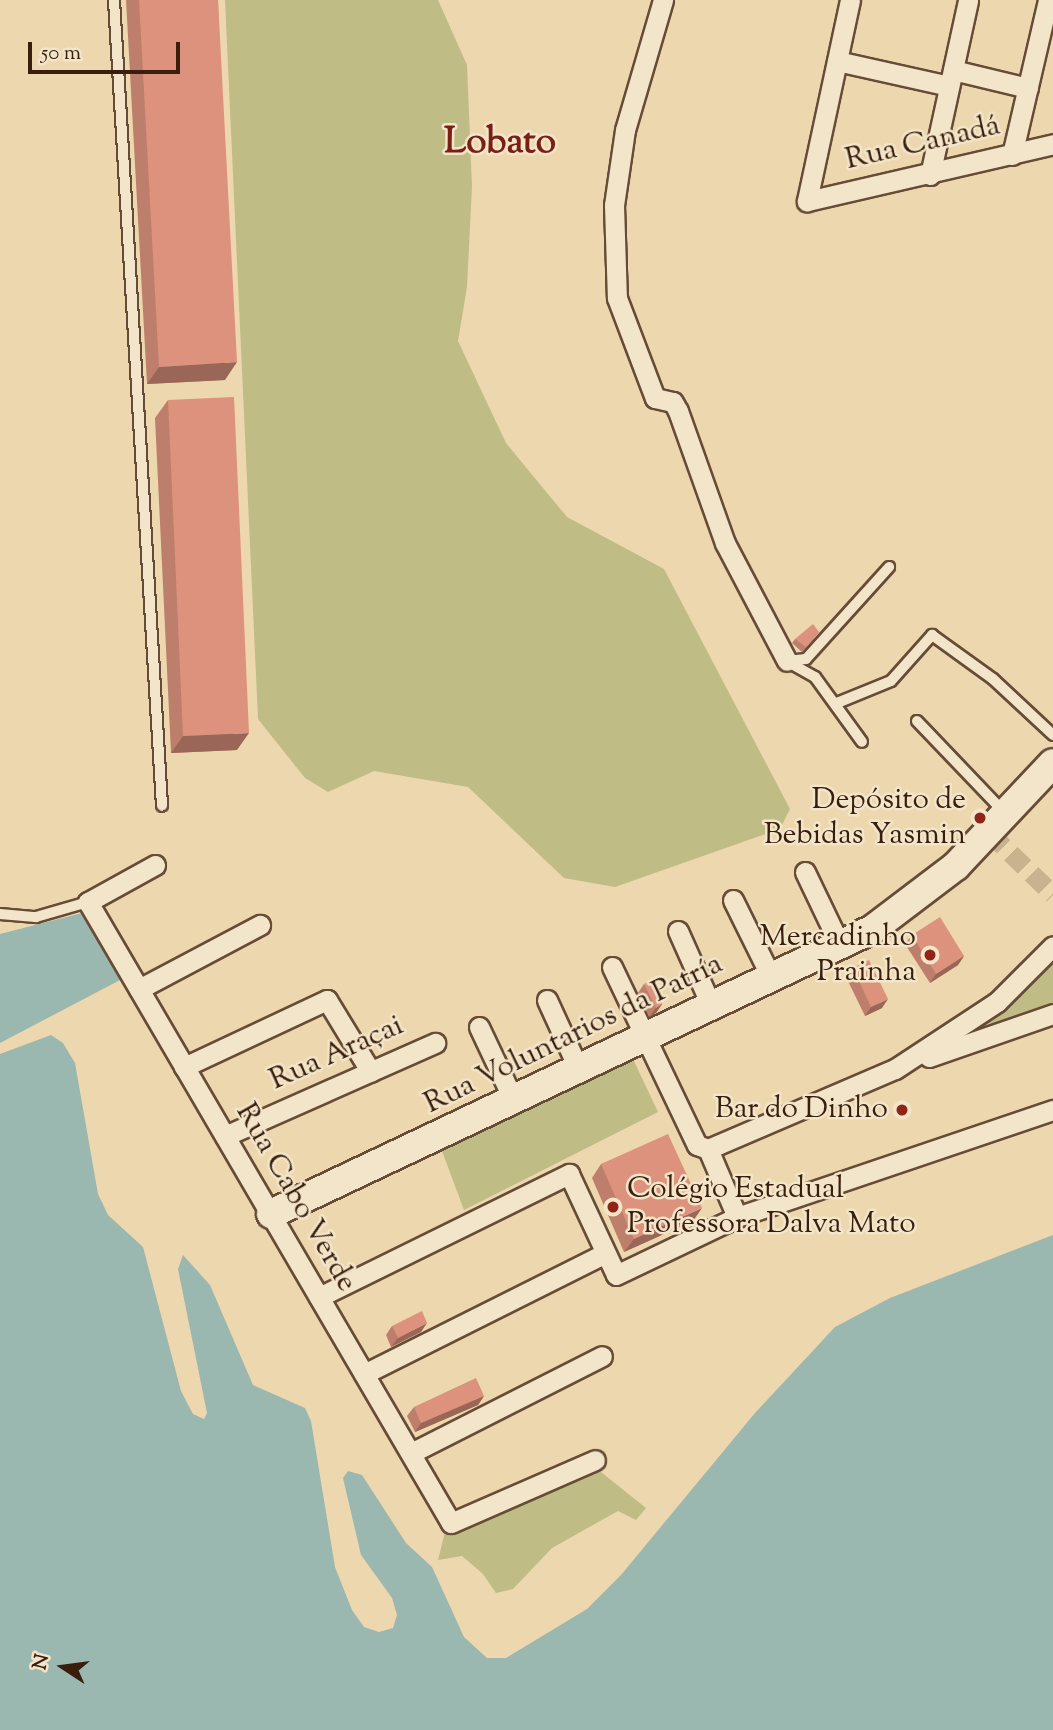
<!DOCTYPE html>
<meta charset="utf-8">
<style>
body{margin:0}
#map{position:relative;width:1053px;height:1730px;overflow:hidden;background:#edd7ae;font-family:"Sorts Mill Goudy",serif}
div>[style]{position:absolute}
.green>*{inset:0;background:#c0bc85}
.water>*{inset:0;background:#9ab8af}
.street-tunnel>*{height:19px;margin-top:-9.5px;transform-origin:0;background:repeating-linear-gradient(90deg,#c9b28e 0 19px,transparent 0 29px)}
.roads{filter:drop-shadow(2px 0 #664c36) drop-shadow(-2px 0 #664c36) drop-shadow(0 2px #664c36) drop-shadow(0 -2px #664c36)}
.lane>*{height:10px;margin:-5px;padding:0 5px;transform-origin:5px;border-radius:5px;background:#f3e5ca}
.street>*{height:19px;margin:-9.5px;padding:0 9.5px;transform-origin:9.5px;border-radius:9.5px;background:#f3e5ca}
.secondary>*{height:28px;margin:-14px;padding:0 14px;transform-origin:14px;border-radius:14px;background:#f3e5ca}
.wall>*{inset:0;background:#bd7e6b}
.shaded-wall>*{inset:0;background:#9a6657}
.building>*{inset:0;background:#dc927c}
.dots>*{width:19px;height:19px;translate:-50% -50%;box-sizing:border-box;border:4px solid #f3e5ca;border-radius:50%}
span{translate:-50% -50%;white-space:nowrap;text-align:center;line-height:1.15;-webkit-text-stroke:5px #f3e5ca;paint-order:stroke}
.street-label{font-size:30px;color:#391e0e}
.poi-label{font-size:30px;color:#391e0e}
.right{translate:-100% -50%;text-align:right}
.left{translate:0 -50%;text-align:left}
.district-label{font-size:37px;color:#7a1f14;font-weight:700}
.north{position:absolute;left:28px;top:1632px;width:70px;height:70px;-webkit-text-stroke:5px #f3e5ca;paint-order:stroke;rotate:283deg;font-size:19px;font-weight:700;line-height:28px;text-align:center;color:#391e0e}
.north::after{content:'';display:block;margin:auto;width:24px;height:32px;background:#391e0e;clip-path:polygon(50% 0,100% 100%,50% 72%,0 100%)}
.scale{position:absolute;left:28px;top:42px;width:152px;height:32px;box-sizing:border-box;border:4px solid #391e0e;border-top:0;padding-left:9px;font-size:21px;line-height:24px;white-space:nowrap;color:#391e0e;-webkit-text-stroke:5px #f3e5ca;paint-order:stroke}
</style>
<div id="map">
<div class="green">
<div style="clip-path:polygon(225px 0,438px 0,467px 65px,472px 187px,467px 287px,458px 341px,506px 443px,567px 517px,664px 569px,790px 809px,780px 829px,615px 887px,564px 878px,468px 787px,374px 771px,328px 792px,305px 778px,258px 719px)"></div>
<div style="clip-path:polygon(1053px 955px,1053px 1008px,976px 1035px,971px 1026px)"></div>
<div style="clip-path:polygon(632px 1057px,658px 1112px,464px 1210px,442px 1151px)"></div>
<div style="clip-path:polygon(596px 1468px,646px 1508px,636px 1520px,618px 1511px,552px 1548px,513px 1589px,496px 1593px,483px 1574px,462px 1556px,438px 1560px,446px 1528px)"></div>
</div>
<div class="water">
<div style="clip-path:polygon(82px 913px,122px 979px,0 1043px,0 934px)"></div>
<div style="clip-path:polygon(51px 1035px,63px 1043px,75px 1063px,98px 1194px,108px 1215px,143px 1247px,181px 1391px,193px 1414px,204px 1419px,207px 1413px,178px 1269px,183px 1255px,210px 1285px,253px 1385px,305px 1408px,311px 1421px,335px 1567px,352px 1610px,364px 1627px,379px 1632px,393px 1628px,397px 1615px,392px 1598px,361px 1555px,343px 1478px,348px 1471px,362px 1475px,406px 1543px,432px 1567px,464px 1637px,487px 1658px,506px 1658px,587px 1609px,621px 1575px,755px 1413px,835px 1327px,890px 1298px,1053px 1235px,1053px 1730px,0 1730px,0 1054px)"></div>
</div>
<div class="street-tunnel">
<div style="left:990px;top:833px;width:88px;rotate:44.1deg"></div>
</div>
<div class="roads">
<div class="lane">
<div style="left:114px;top:0;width:807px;rotate:86.59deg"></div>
<div style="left:787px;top:661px;width:19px;rotate:-6deg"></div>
<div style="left:806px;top:659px;width:124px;rotate:-47.9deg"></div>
<div style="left:788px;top:662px;width:31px;rotate:29deg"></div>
<div style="left:815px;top:677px;width:80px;rotate:54.1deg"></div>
<div style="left:837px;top:703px;width:58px;rotate:-22.2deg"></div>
<div style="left:891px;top:681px;width:62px;rotate:-48.3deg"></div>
<div style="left:932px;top:635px;width:75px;rotate:35.8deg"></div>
<div style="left:993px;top:679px;width:82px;rotate:43deg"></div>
<div style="left:917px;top:721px;width:126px;rotate:46.3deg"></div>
<div style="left:0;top:914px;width:36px;rotate:5deg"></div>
<div style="left:36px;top:917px;width:54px;rotate:-16.1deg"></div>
</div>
<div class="street">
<div style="left:663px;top:0;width:135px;rotate:106.3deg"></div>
<div style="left:625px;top:130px;width:76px;rotate:98.3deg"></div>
<div style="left:614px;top:205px;width:93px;rotate:88.2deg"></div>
<div style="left:617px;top:298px;width:107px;rotate:69.2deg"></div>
<div style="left:655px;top:398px;width:18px;rotate:13deg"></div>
<div style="left:673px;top:402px;width:10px;rotate:61deg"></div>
<div style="left:678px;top:411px;width:140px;rotate:70.4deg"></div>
<div style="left:725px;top:543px;width:133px;rotate:62.3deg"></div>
<div style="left:850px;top:0;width:206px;rotate:102.1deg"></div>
<div style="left:807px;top:201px;width:253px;rotate:-13deg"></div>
<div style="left:837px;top:61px;width:115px;rotate:12.6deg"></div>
<div style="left:953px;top:70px;width:77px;rotate:13.5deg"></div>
<div style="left:1012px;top:155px;width:159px;rotate:-76.9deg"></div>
<div style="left:930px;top:175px;width:179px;rotate:-77.7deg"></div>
<div style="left:155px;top:865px;width:77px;rotate:151.1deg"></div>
<div style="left:88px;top:902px;width:719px;rotate:59.69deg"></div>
<div style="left:451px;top:1523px;width:157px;rotate:-23.6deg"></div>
<div style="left:805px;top:872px;width:81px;rotate:64.4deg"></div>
<div style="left:733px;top:900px;width:86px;rotate:63.7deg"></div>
<div style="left:678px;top:931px;width:81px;rotate:66deg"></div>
<div style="left:612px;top:967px;width:197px;rotate:64.5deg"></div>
<div style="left:697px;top:1145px;width:12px;rotate:20deg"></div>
<div style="left:708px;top:1149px;width:74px;rotate:66.9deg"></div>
<div style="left:139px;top:989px;width:137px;rotate:-27.9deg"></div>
<div style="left:547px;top:1000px;width:77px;rotate:65.4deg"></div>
<div style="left:479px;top:1027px;width:82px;rotate:64.7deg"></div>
<div style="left:929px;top:1057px;width:131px;rotate:-19.1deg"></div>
<div style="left:184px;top:1067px;width:158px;rotate:-25.1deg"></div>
<div style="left:327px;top:1000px;width:84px;rotate:58.6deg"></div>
<div style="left:225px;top:1136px;width:230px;rotate:-23.9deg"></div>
<div style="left:708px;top:1149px;width:203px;rotate:-23.2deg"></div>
<div style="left:895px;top:1069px;width:122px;rotate:-33.3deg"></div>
<div style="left:997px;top:1002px;width:79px;rotate:-45deg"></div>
<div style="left:319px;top:1297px;width:279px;rotate:-26.2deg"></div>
<div style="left:569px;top:1174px;width:111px;rotate:65deg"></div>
<div style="left:616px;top:1275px;width:134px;rotate:-25.6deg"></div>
<div style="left:737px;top:1217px;width:334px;rotate:-18.7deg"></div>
<div style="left:364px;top:1374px;width:268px;rotate:-26.6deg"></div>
<div style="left:411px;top:1453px;width:214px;rotate:-26.9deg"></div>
</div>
<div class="secondary">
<div style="left:271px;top:1214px;width:666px;rotate:-25.33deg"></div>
<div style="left:873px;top:929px;width:104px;rotate:-37.2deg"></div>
<div style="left:956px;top:866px;width:141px;rotate:-46.7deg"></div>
</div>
</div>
<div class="wall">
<div style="clip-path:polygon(126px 0,218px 0,225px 380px,147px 384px)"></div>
<div style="clip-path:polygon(168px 400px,237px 750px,171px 753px,155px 418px)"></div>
<div style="clip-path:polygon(819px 632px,802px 652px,792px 643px,795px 639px)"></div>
<div style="clip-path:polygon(912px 935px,964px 956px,958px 965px,930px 983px,905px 944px)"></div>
<div style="clip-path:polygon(853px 968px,882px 1008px,865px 1016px,846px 977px)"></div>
<div style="clip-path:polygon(644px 984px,662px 1004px,656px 1013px,649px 1017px,638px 993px)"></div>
<div style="clip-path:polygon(601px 1164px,693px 1221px,624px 1252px,592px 1178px)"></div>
<div style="clip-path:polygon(392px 1326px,421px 1332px,391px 1347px,386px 1335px)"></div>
<div style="clip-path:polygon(484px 1396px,478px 1405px,415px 1432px,407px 1416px,414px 1407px)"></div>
</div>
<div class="shaded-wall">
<div style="clip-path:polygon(237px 362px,225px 380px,147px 384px,159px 367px)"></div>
<div style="clip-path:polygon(249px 733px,237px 750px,171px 753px,183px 736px)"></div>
<div style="clip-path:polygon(964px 956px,958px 965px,930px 983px,936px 974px)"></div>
<div style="clip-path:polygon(888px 999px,882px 1008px,865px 1016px,871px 1007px)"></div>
<div style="clip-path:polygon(662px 1004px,656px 1013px,649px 1017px,656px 1008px)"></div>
<div style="clip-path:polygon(702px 1208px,693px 1221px,624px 1252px,634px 1239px)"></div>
<div style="clip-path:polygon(427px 1323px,421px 1332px,391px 1347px,398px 1338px)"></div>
<div style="clip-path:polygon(484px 1396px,478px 1405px,415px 1432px,421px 1423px)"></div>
</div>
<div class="building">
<div style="clip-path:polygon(139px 0,218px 0,237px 362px,159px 367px)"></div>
<div style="clip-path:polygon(234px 397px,249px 733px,183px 736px,168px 400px)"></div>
<div style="clip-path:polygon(813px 624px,819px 632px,806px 647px,795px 639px)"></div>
<div style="clip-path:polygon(940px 917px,964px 956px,936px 974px,912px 935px)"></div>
<div style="clip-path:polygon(869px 960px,888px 999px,871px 1007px,853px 968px)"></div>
<div style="clip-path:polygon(651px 980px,662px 1004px,656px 1008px,644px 984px)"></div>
<div style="clip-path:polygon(668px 1134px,702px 1208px,634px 1239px,601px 1164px)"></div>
<div style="clip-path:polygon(422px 1311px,427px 1323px,398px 1338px,392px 1326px)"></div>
<div style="clip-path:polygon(476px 1378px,484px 1396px,421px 1423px,414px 1407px)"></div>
</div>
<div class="dots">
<div style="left:980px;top:818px;background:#8f2418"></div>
<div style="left:930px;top:955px;background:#8f2418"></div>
<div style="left:902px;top:1110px;background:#8f2418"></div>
<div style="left:613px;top:1207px;background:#8f2418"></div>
</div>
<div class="street-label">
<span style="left:923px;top:144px;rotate:-13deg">Rua Canadá</span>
<span style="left:574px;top:1035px;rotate:-26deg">Rua Voluntarios da Patría</span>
<span style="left:337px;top:1054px;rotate:-24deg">Rua Araçai</span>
<span style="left:295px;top:1198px;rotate:60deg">Rua Cabo Verde</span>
</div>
<div class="poi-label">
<span class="right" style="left:966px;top:818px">Depósito de<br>Bebidas Yasmin</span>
<span class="right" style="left:916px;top:955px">Mercadinho<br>Prainha</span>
<span class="right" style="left:888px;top:1110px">Bar do Dinho</span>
<span class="left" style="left:627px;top:1207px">Colégio Estadual<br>Professora Dalva Mato</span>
</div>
<div class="district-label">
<span style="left:500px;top:143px">Lobato</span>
</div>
<div class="north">N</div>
<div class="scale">50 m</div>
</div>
